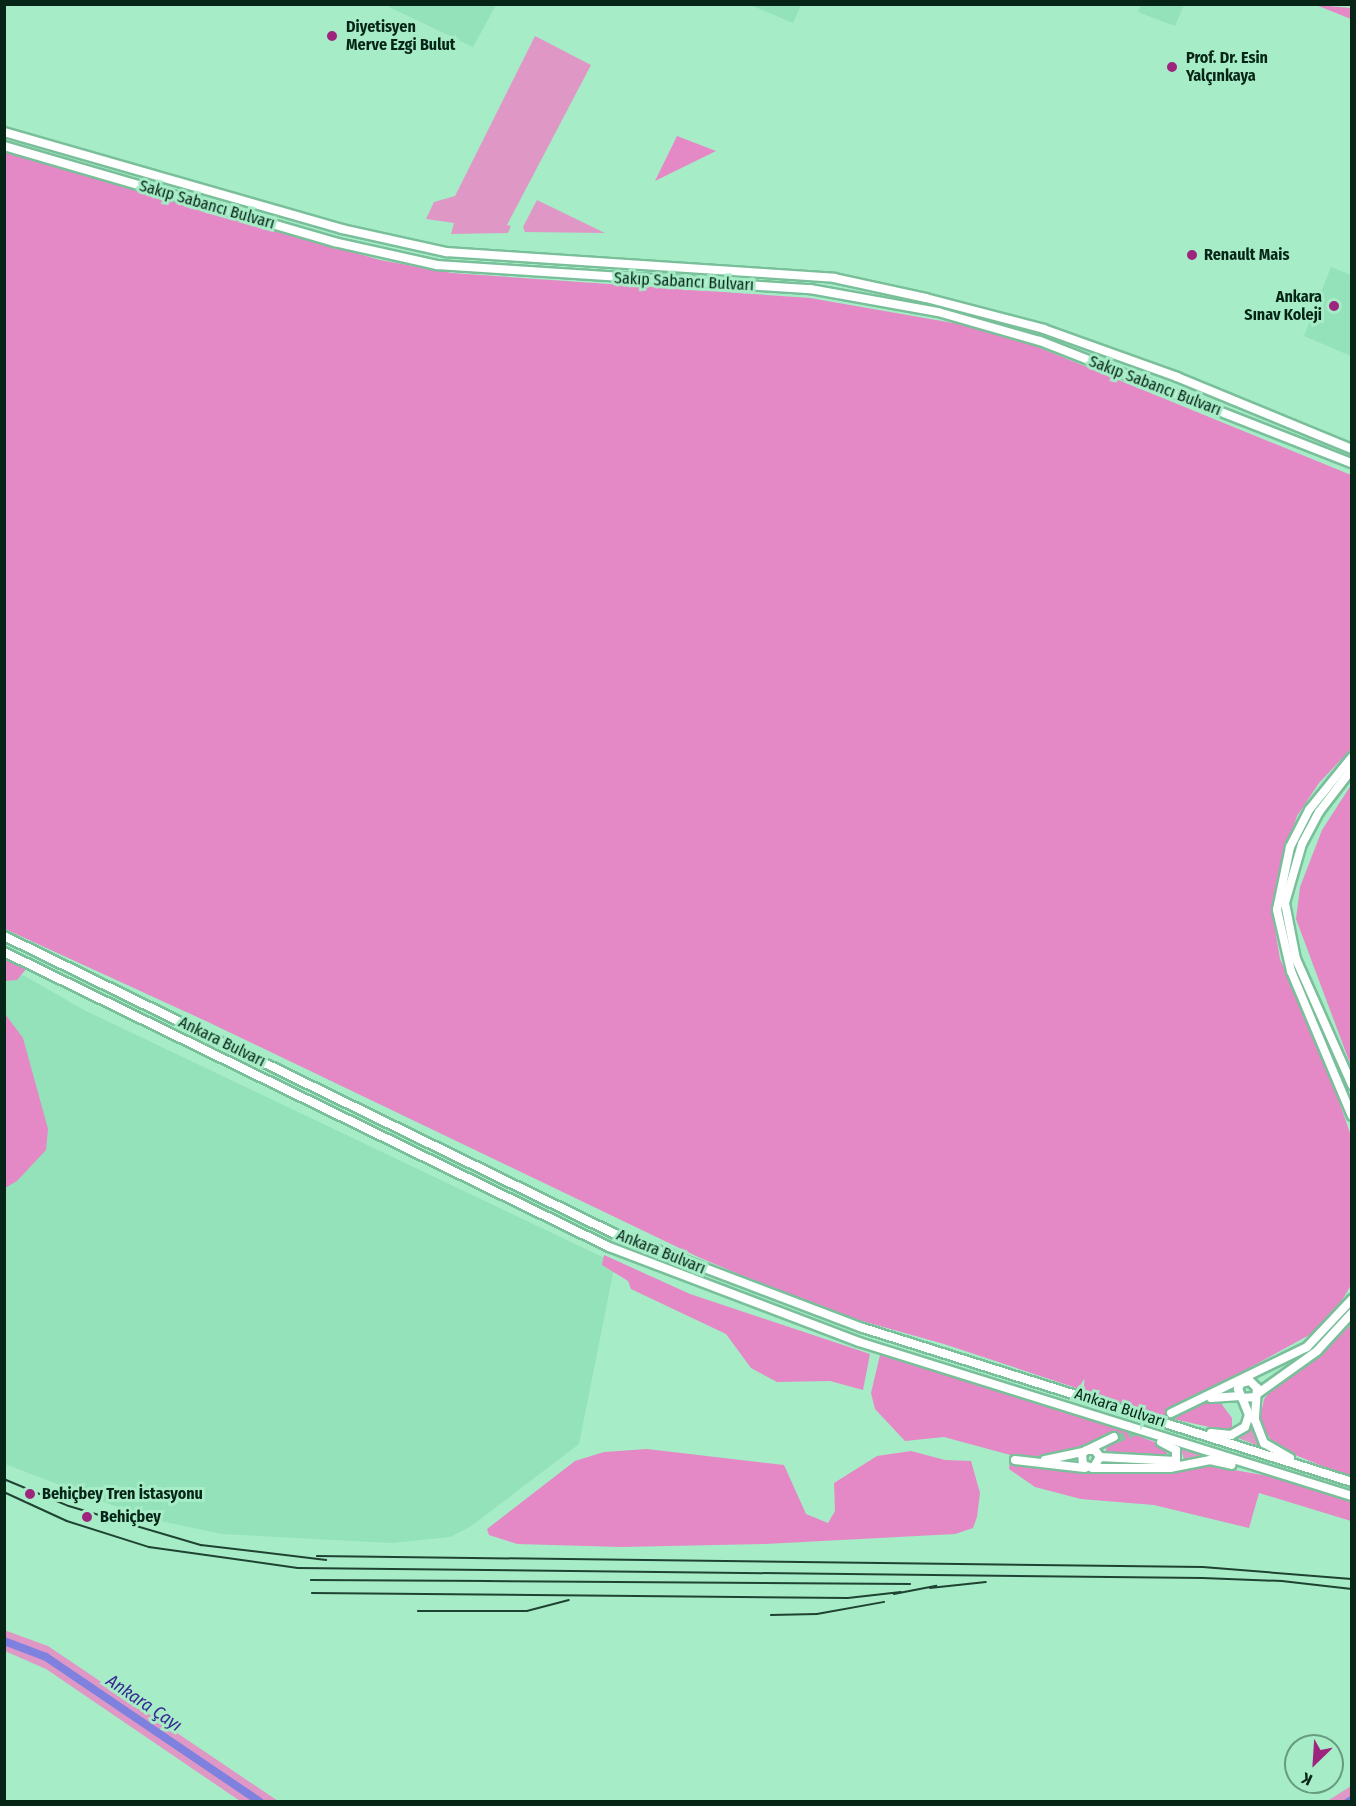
<!DOCTYPE html>
<meta charset="utf-8">
<style>
body{margin:0}
#map{position:relative;width:1356px;height:1806px;overflow:hidden;background:#a6ecc7;font-family:"Fira Sans Condensed",sans-serif}
div>[style]{position:absolute}
.built>*{inset:0;background:#93e2b9}
.green>*{inset:0;background:#df98c6}
.forest>*{inset:0;background:#e588c6}
.river>*{height:8px;margin:-4px;padding:0 4px;transform-origin:4px;border-radius:4px;background:#7f81de}
.primary-tunnel>*{height:8px;margin-top:-4px;transform-origin:0;background:repeating-linear-gradient(90deg,#86c4a4 0 8px,transparent 0 12px)}
.roads{filter:drop-shadow(2px 0 #79bf9a) drop-shadow(-2px 0 #79bf9a) drop-shadow(0 2px #79bf9a) drop-shadow(0 -2px #79bf9a)}
.primary>*{height:8px;margin:-4px;padding:0 4px;transform-origin:4px;border-radius:4px;background:#fff}
.rail>*{height:1.5px;margin:-0.75px;padding:0 0.75px;transform-origin:0.75px;border-radius:0.75px;background:#1f4332}
.dots>*{width:16px;height:16px;translate:-50% -50%;box-sizing:border-box;border:3px solid #a6ecc7;border-radius:50%}
span{translate:-50% -50%;white-space:nowrap;text-align:center;line-height:1.15;-webkit-text-stroke:6px #a6ecc7;paint-order:stroke}
.poi-label{font-size:16px;color:#072517;font-weight:700}
.left{translate:0 -50%;text-align:left}
.right{translate:-100% -50%;text-align:right}
.street-label{font-size:16px;color:#072517}
.water-label{font-size:18px;color:#382a95;font-style:italic}
.frame{position:absolute;inset:0;border:6px solid #072517;pointer-events:none}
.north{position:absolute;left:1284px;top:1734px;width:60px;height:60px;box-sizing:border-box;background:#a6ecc7;border:2px solid #669c81;border-radius:50%;rotate:205deg;font-size:16px;font-weight:700;line-height:24px;text-align:center;color:#072517}
.north::after{content:'';display:block;margin:auto;width:21px;height:27px;background:#9d257e;clip-path:polygon(50% 0,100% 100%,50% 72%,0 100%)}
</style>
<div id="map">
<div class="built">
<div style="clip-path:polygon(385px 5px,385px 4px,496px 5px,473px 47px)"></div>
<div style="clip-path:polygon(750px 5px,801px 4px,801px 5px,793px 23px)"></div>
<div style="clip-path:polygon(1141px 5px,1141px 4px,1184px 5px,1175px 26px,1138px 12px)"></div>
<div style="clip-path:polygon(1331px 267px,1351px 275px,1351px 356px,1304px 336px)"></div>
<div style="clip-path:polygon(5px 965px,84px 1010px,615px 1263px,579px 1444px,470px 1527px,450px 1537px,392px 1543px,222px 1534px,146px 1518px,5px 1464px)"></div>
</div>
<div class="green">
<div style="clip-path:polygon(535px 36px,591px 65px,507px 225px,511px 226px,508px 233px,451px 234px,454px 223px,426px 219px,434px 202px,455px 196px)"></div>
<div style="clip-path:polygon(537px 200px,605px 233px,525px 232px,523px 227px)"></div>
<div style="clip-path:polygon(1254px 1400px,1255px 1432px,1267px 1449px,1235px 1437px,1246px 1430px,1246px 1403px)"></div>
<div style="clip-path:polygon(1180px 1447px,1207px 1457px,1185px 1462px)"></div>
<div style="clip-path:polygon(4px 1630px,48px 1646px,278px 1801px,240px 1801px,46px 1669px,5px 1651px)"></div>
<div style="clip-path:polygon(1351px 1786px,1351px 1801px,1327px 1801px,1332px 1798px)"></div>
</div>
<div class="forest">
<div style="clip-path:polygon(1316px 5px,1351px 8px,1351px 19px)"></div>
<div style="clip-path:polygon(677px 136px,716px 151px,655px 181px)"></div>
<div style="clip-path:polygon(4px 152px,380px 260px,452px 273px,810px 298px,999px 331px,1351px 475px,1351px 749px,1319px 783px,1297px 816px,1277px 879px,1272px 911px,1280px 959px,1326px 1063px,1351px 1136px,1351px 1285px,1338px 1307px,1311px 1334px,1169px 1412px,1175px 1415px,1217px 1398px,1232px 1418px,1232px 1432px,1164px 1417px,944px 1344px,823px 1310px,696px 1256px,208px 1022px,5px 929px)"></div>
<div style="clip-path:polygon(1351px 785px,1351px 1066px,1296px 919px,1300px 887px,1322px 830px)"></div>
<div style="clip-path:polygon(4px 959px,26px 969px,17px 980px,5px 981px)"></div>
<div style="clip-path:polygon(5px 1014px,23px 1038px,48px 1129px,46px 1150px,17px 1181px,5px 1188px)"></div>
<div style="clip-path:polygon(604px 1255px,690px 1294px,870px 1354px,863px 1390px,830px 1381px,777px 1382px,751px 1368px,726px 1334px,631px 1289px,628px 1281px,602px 1265px)"></div>
<div style="clip-path:polygon(1351px 1325px,1351px 1478px,1276px 1447px,1259px 1423px,1264px 1399px,1275px 1386px,1301px 1370px)"></div>
<div style="clip-path:polygon(880px 1355px,1120px 1429px,1165px 1446px,1168px 1458px,1104px 1455px,1107px 1447px,1119px 1440px,1110px 1434px,1080px 1448px,1044px 1457px,1014px 1456px,944px 1437px,905px 1441px,875px 1409px,871px 1393px)"></div>
<div style="clip-path:polygon(647px 1449px,784px 1465px,806px 1514px,828px 1523px,835px 1511px,834px 1483px,877px 1456px,911px 1451px,945px 1460px,971px 1461px,980px 1493px,977px 1517px,973px 1528px,955px 1534px,765px 1544px,621px 1547px,517px 1544px,489px 1535px,487px 1529px,575px 1461px,604px 1452px)"></div>
<div style="clip-path:polygon(1010px 1462px,1082px 1472px,1138px 1473px,1212px 1466px,1273px 1477px,1351px 1500px,1351px 1521px,1259px 1493px,1249px 1528px,1154px 1505px,1081px 1499px,1035px 1487px,1009px 1469px)"></div>
</div>
<div class="river">
<div style="left:4px;top:1641px;width:45px;rotate:20.9deg"></div>
<div style="left:46px;top:1657px;width:258px;rotate:34.1deg"></div>
<div style="left:1348px;top:1802px;width:4px;rotate:-27deg"></div>
</div>
<div class="primary-tunnel">
<div style="left:1117px;top:1439px;width:63px;rotate:-22.5deg"></div>
</div>
<div class="roads">
<div class="primary">
<div style="left:4px;top:132px;width:352px;rotate:16deg"></div>
<div style="left:342px;top:229px;width:107px;rotate:12.5deg"></div>
<div style="left:446px;top:252px;width:389px;rotate:3.8deg"></div>
<div style="left:834px;top:278px;width:94px;rotate:12.3deg"></div>
<div style="left:926px;top:298px;width:122px;rotate:14.7deg"></div>
<div style="left:1044px;top:329px;width:141px;rotate:19.8deg"></div>
<div style="left:1177px;top:377px;width:189px;rotate:22.4deg"></div>
<div style="left:4px;top:146px;width:344px;rotate:16.2deg"></div>
<div style="left:334px;top:242px;width:106px;rotate:12.6deg"></div>
<div style="left:437px;top:265px;width:374px;rotate:3.7deg"></div>
<div style="left:810px;top:289px;width:130px;rotate:10.2deg"></div>
<div style="left:938px;top:312px;width:106px;rotate:15.9deg"></div>
<div style="left:1040px;top:341px;width:335px;rotate:21.4deg"></div>
<div style="left:1352px;top:757px;width:68px;rotate:129.1deg"></div>
<div style="left:1309px;top:810px;width:42px;rotate:117.2deg"></div>
<div style="left:1290px;top:847px;width:64px;rotate:101.7deg"></div>
<div style="left:1277px;top:910px;width:63px;rotate:77.1deg"></div>
<div style="left:1291px;top:971px;width:157px;rotate:67.2deg"></div>
<div style="left:1352px;top:769px;width:54px;rotate:127.5deg"></div>
<div style="left:1319px;top:812px;width:36px;rotate:118deg"></div>
<div style="left:1302px;top:844px;width:61px;rotate:106.1deg"></div>
<div style="left:1285px;top:903px;width:57px;rotate:78.9deg"></div>
<div style="left:1296px;top:959px;width:138px;rotate:66deg"></div>
<div style="left:4px;top:936px;width:680px;rotate:26deg"></div>
<div style="left:615px;top:1234px;width:265px;rotate:20.8deg"></div>
<div style="left:863px;top:1328px;width:513px;rotate:17.48deg"></div>
<div style="left:4px;top:952px;width:673px;rotate:25.99deg"></div>
<div style="left:609px;top:1247px;width:267px;rotate:20.8deg"></div>
<div style="left:859px;top:1342px;width:516px;rotate:17.35deg"></div>
<div style="left:1257px;top:1394px;width:74px;rotate:-35.6deg"></div>
<div style="left:1317px;top:1351px;width:52px;rotate:-47.4deg"></div>
<div style="left:1255px;top:1397px;width:13px;rotate:176deg"></div>
<div style="left:1242px;top:1398px;width:10px;rotate:-114deg"></div>
<div style="left:1238px;top:1389px;width:7px;rotate:-63deg"></div>
<div style="left:1241px;top:1383px;width:9px;rotate:-13deg"></div>
<div style="left:1250px;top:1381px;width:10px;rotate:45deg"></div>
<div style="left:1257px;top:1388px;width:32px;rotate:94deg"></div>
<div style="left:1255px;top:1420px;width:25px;rotate:69deg"></div>
<div style="left:1264px;top:1443px;width:30px;rotate:30deg"></div>
<div style="left:1211px;top:1398px;width:29px;rotate:-4deg"></div>
<div style="left:1171px;top:1413px;width:151px;rotate:-25.9deg"></div>
<div style="left:1307px;top:1347px;width:66px;rotate:-46.8deg"></div>
<div style="left:1211px;top:1433px;width:20px;rotate:6deg"></div>
<div style="left:1231px;top:1435px;width:16px;rotate:-30deg"></div>
<div style="left:1245px;top:1427px;width:13px;rotate:-72deg"></div>
<div style="left:1249px;top:1415px;width:18px;rotate:-112deg"></div>
<div style="left:1087px;top:1450px;width:8px"></div>
<div style="left:1095px;top:1450px;width:9px;rotate:54deg"></div>
<div style="left:1100px;top:1457px;width:13px;rotate:122deg"></div>
<div style="left:1093px;top:1468px;width:10px;rotate:-163deg"></div>
<div style="left:1083px;top:1465px;width:11px;rotate:-95deg"></div>
<div style="left:1082px;top:1454px;width:4px;rotate:-45deg"></div>
<div style="left:1085px;top:1451px;width:32px;rotate:-26deg"></div>
<div style="left:1100px;top:1457px;width:76px;rotate:3deg"></div>
<div style="left:1176px;top:1461px;width:11px;rotate:-90deg"></div>
<div style="left:1176px;top:1450px;width:17px;rotate:-152deg"></div>
<div style="left:1015px;top:1460px;width:70px;rotate:6.5deg"></div>
<div style="left:1045px;top:1460px;width:40px;rotate:-12deg"></div>
<div style="left:1093px;top:1468px;width:77px"></div>
<div style="left:1170px;top:1468px;width:41px;rotate:-11.3deg"></div>
<div style="left:1210px;top:1460px;width:22px;rotate:13deg"></div>
</div>
</div>
<div class="rail">
<div style="left:4px;top:1479px;width:70px;rotate:22.6deg"></div>
<div style="left:69px;top:1506px;width:138px;rotate:16.5deg"></div>
<div style="left:201px;top:1545px;width:126px;rotate:6.8deg"></div>
<div style="left:4px;top:1492px;width:69px;rotate:24.7deg"></div>
<div style="left:67px;top:1521px;width:86px;rotate:17.6deg"></div>
<div style="left:149px;top:1547px;width:150px;rotate:8deg"></div>
<div style="left:298px;top:1568px;width:905px;rotate:0.63deg"></div>
<div style="left:1203px;top:1578px;width:79px;rotate:2.2deg"></div>
<div style="left:1282px;top:1581px;width:70px;rotate:6.5deg"></div>
<div style="left:317px;top:1556px;width:886px;rotate:0.71deg"></div>
<div style="left:1203px;top:1567px;width:149px;rotate:4.6deg"></div>
<div style="left:311px;top:1580px;width:180px;rotate:0.3deg"></div>
<div style="left:482px;top:1581px;width:428px;rotate:0.4deg"></div>
<div style="left:930px;top:1588px;width:56px;rotate:-6.1deg"></div>
<div style="left:312px;top:1593px;width:536px;rotate:0.53deg"></div>
<div style="left:848px;top:1598px;width:53px;rotate:-6.5deg"></div>
<div style="left:894px;top:1594px;width:43px;rotate:-10.8deg"></div>
<div style="left:418px;top:1611px;width:109px"></div>
<div style="left:527px;top:1611px;width:43px;rotate:-14.7deg"></div>
<div style="left:771px;top:1615px;width:46px;rotate:-1.2deg"></div>
<div style="left:817px;top:1614px;width:68px;rotate:-10.2deg"></div>
</div>
<div class="dots">
<div style="left:332px;top:36px;background:#9d257e"></div>
<div style="left:1172px;top:67px;background:#9d257e"></div>
<div style="left:1192px;top:255px;background:#9d257e"></div>
<div style="left:1334px;top:306px;background:#9d257e"></div>
<div style="left:30px;top:1494px;background:#9d257e"></div>
<div style="left:87px;top:1517px;background:#9d257e"></div>
</div>
<div class="poi-label">
<span class="left" style="left:346px;top:36px">Diyetisyen<br>Merve Ezgi Bulut</span>
<span class="left" style="left:1186px;top:67px">Prof. Dr. Esin<br>Yalçınkaya</span>
<span class="left" style="left:1204px;top:255px">Renault Mais</span>
<span class="right" style="left:1322px;top:306px">Ankara<br>Sınav Koleji</span>
<span class="left" style="left:42px;top:1494px">Behiçbey Tren İstasyonu</span>
<span class="left" style="left:100px;top:1517px">Behiçbey</span>
</div>
<div class="street-label">
<span style="left:207px;top:205px;rotate:16deg">Sakıp Sabancı Bulvarı</span>
<span style="left:684px;top:282px;rotate:3deg">Sakıp Sabancı Bulvarı</span>
<span style="left:1155px;top:386px;rotate:21deg">Sakıp Sabancı Bulvarı</span>
<span style="left:222px;top:1042px;rotate:26deg">Ankara Bulvarı</span>
<span style="left:661px;top:1252px;rotate:22deg">Ankara Bulvarı</span>
<span style="left:1120px;top:1408px;rotate:18deg">Ankara Bulvarı</span>
</div>
<div class="water-label">
<span style="left:144px;top:1703px;rotate:34deg">Ankara Çayı</span>
</div>
<div class="frame"></div>
<div class="north">K</div>
</div>
